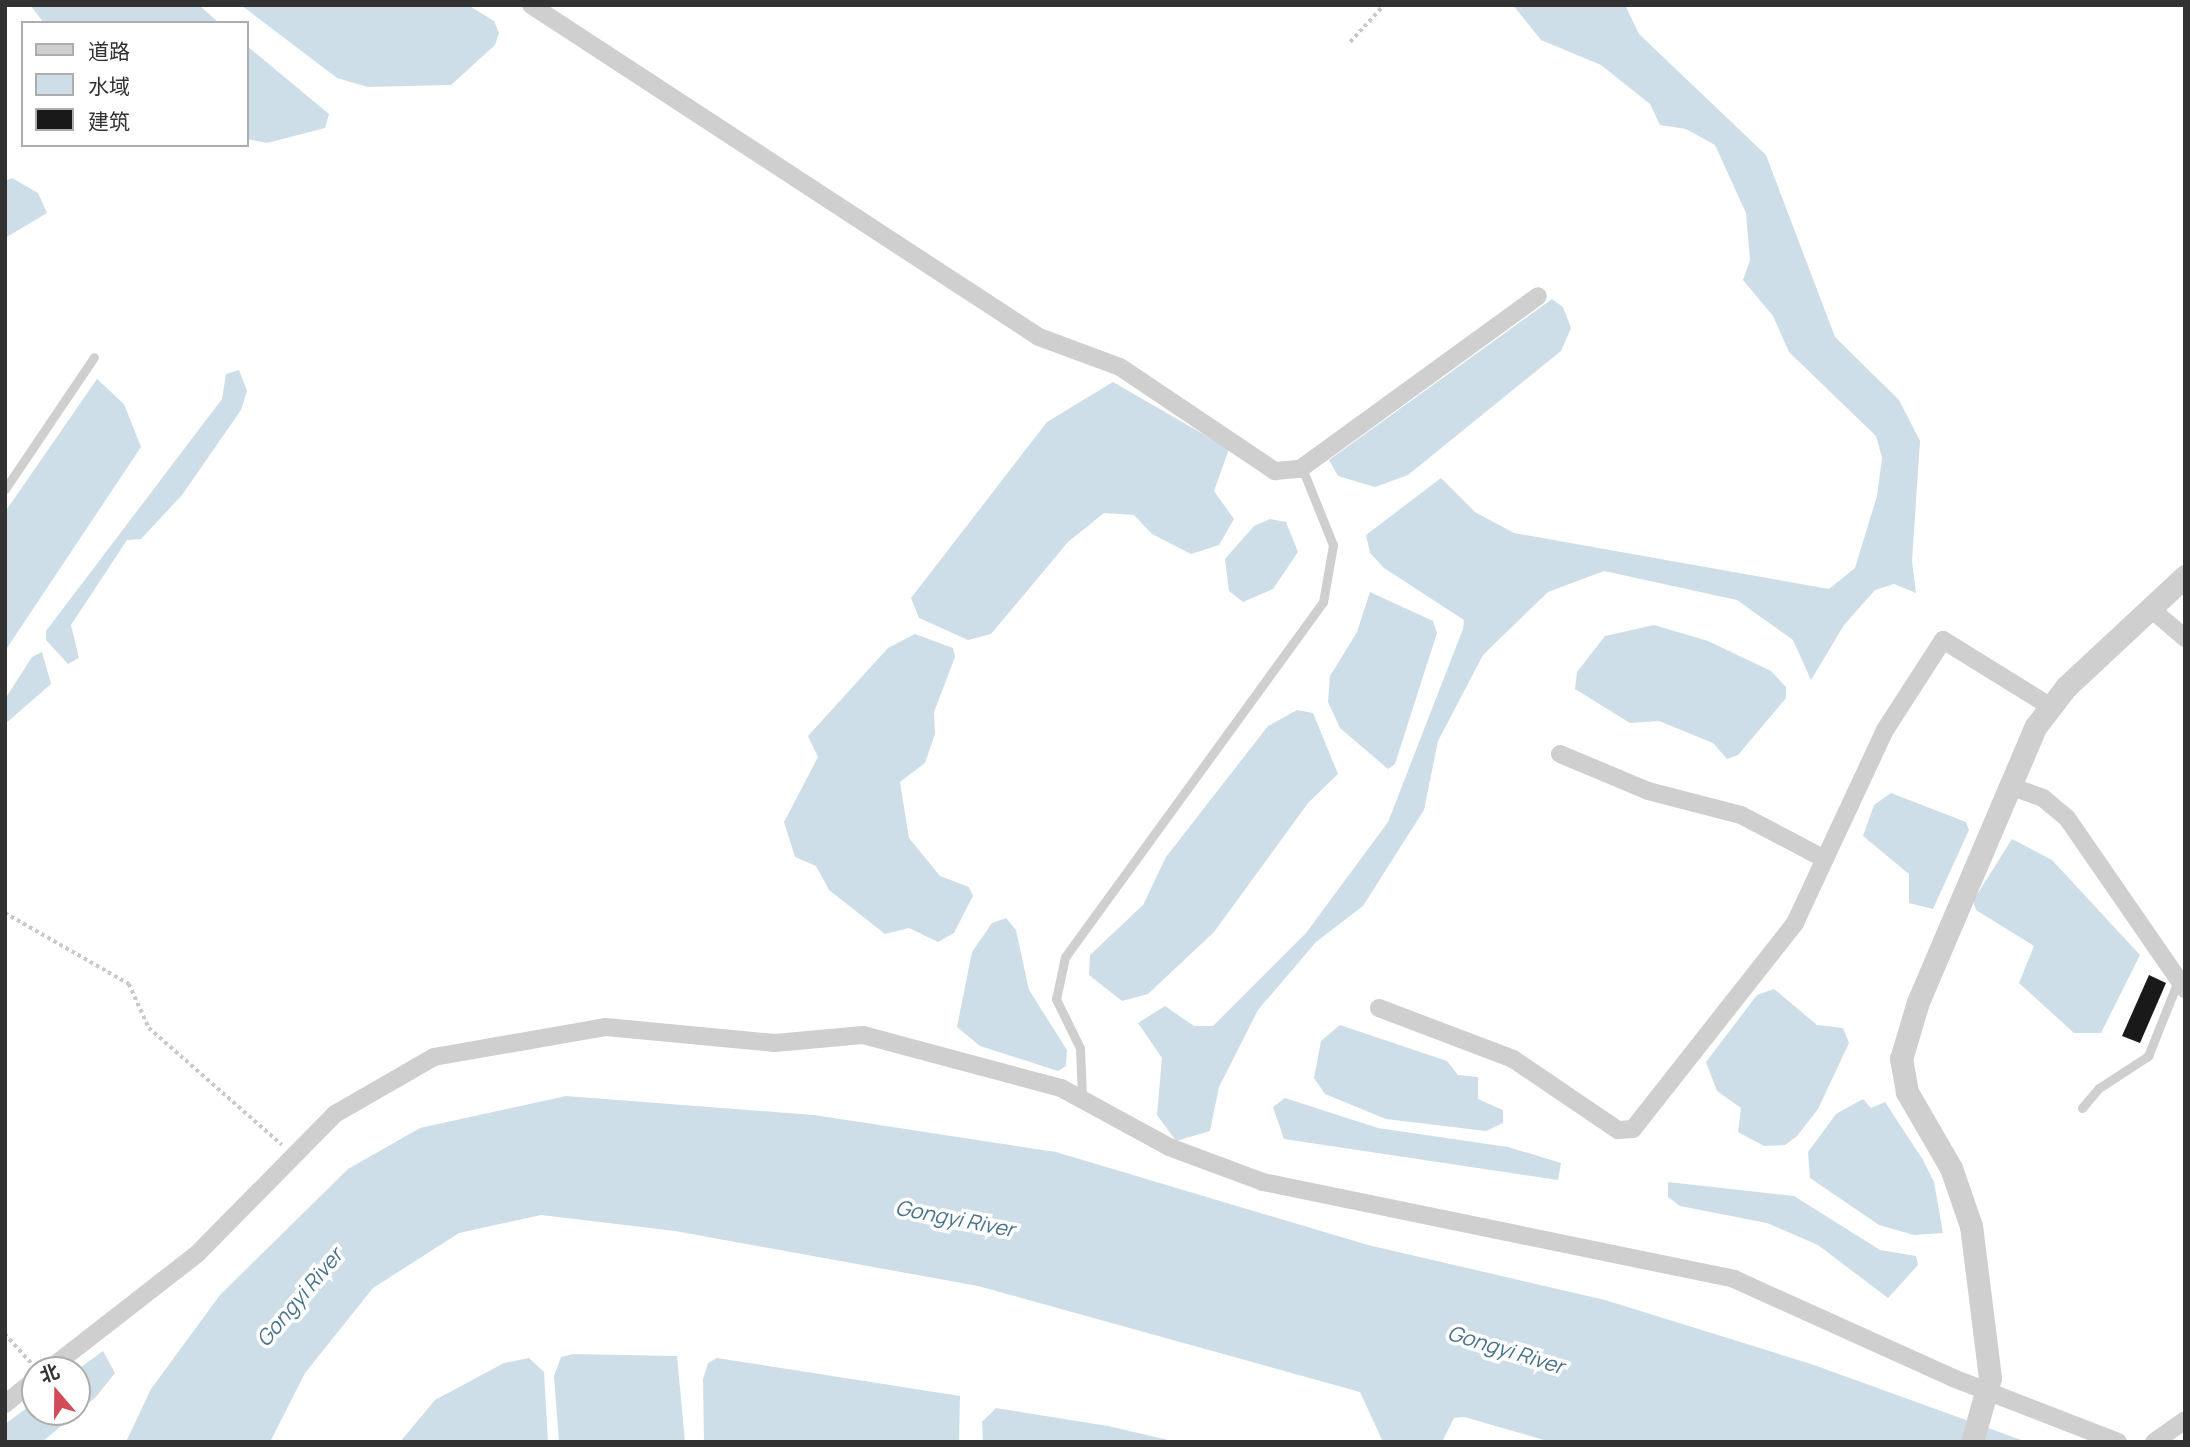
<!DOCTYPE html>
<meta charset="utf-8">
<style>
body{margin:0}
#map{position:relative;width:2190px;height:1447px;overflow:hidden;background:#fff;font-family:Manrope,"Noto Sans SC",sans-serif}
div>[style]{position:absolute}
.water>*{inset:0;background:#cedee8}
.building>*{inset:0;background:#191919}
.path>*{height:3.5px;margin-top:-1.75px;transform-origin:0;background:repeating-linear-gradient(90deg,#c9c9c9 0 3.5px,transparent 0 7px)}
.service>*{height:9px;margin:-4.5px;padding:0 4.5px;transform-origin:4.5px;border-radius:4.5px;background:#cfcfcf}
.minor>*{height:18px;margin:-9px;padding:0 9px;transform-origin:9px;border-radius:9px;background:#cfcfcf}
.tertiary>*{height:23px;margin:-11.5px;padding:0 11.5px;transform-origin:11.5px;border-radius:11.5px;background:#cfcfcf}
span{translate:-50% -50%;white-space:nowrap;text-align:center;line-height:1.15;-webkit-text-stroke:7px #fff;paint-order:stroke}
.water-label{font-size:21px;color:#49728b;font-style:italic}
.frame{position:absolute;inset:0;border:7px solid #323232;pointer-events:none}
.legend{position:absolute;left:21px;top:21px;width:228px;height:126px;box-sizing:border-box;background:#fff;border:2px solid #adadad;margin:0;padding:9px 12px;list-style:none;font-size:21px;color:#323232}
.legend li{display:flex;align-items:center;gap:14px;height:35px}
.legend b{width:35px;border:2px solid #adadad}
.north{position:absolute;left:21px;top:1356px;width:70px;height:70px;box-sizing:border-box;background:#fff;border:2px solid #adadad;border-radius:50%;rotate:340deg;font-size:19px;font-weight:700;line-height:28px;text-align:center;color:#323232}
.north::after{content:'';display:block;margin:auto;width:24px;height:32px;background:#d14c57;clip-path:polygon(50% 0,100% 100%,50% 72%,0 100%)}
</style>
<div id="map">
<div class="water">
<div style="clip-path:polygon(30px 5px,199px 5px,219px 23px,44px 23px)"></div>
<div style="clip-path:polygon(241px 5px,468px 5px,494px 21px,499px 33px,495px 45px,451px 85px,368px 87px,337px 78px)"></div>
<div style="clip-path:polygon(1513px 5px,1625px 5px,1639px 34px,1766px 155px,1835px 337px,1899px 400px,1920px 441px,1912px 561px,1916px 593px,1894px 584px,1875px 590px,1844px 625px,1811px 680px,1793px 640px,1737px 600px,1604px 571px,1548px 592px,1483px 655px,1438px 741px,1424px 810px,1363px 906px,1316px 942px,1258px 1010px,1219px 1087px,1210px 1131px,1176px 1141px,1157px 1115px,1162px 1058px,1138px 1023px,1165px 1006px,1194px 1026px,1213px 1026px,1306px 933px,1388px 822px,1463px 629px,1464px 620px,1384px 568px,1370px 553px,1366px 535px,1441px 478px,1475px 512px,1514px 533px,1829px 589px,1855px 568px,1877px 496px,1882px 458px,1876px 436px,1789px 352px,1773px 316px,1743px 280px,1750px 260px,1746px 213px,1715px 145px,1686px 129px,1660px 125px,1650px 104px,1601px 65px,1541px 40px)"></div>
<div style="clip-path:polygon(247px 46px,329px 114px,325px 128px,267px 143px,247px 139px)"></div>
<div style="clip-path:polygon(12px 178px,38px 193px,47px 213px,5px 238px,5px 181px)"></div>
<div style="clip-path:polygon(1552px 299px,1563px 307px,1571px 328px,1561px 351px,1408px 475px,1375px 487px,1338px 476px,1329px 460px)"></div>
<div style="clip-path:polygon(239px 370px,247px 391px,241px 410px,182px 495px,141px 539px,127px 540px,71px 625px,79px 658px,68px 664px,46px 640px,46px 631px,222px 399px,226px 374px)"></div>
<div style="clip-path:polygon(97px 379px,124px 404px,141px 447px,5px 651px,5px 512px)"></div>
<div style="clip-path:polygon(1113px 382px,1229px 449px,1214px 491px,1234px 519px,1219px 545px,1191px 554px,1152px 534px,1134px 515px,1104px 513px,1068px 542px,991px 634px,968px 640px,919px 618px,911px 598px,1047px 422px)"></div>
<div style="clip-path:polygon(1270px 519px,1286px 522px,1298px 552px,1273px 589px,1243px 602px,1229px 591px,1225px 559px,1254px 526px)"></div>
<div style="clip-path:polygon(1370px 592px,1433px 621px,1437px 633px,1395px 764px,1388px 769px,1340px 728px,1328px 702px,1330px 676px,1357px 632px)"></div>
<div style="clip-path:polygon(1654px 625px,1708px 641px,1771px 671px,1786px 687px,1786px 698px,1738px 755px,1727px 759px,1713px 743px,1659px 721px,1630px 723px,1575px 689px,1577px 672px,1605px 636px)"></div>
<div style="clip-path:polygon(915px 634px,953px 648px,955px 657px,934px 712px,935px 734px,925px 763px,900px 782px,909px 838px,940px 876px,969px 887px,973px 896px,954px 933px,938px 942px,909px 928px,885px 934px,829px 890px,816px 866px,795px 857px,784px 822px,818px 757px,808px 736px,888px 648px)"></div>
<div style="clip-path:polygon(42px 652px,51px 684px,5px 724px,5px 699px,32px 657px)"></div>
<div style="clip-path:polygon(1297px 710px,1313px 713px,1338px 774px,1308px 803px,1214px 932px,1148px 994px,1122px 1001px,1089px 975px,1090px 955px,1143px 905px,1166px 857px,1268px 726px)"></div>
<div style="clip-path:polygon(1891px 793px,1966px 822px,1969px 830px,1933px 909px,1909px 903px,1909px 874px,1863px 836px,1874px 805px)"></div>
<div style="clip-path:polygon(2012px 839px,2052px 860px,2140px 955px,2101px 1033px,2074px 1033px,2019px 983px,2034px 946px,1976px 910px,1973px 901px)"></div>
<div style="clip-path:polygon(1006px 918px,1016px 930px,1029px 990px,1067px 1050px,1066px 1066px,1058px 1071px,980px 1046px,957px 1027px,972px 952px,992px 923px)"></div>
<div style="clip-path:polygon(1774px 989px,1817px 1025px,1843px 1028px,1849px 1043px,1818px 1109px,1797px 1136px,1785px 1145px,1764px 1146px,1738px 1132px,1741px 1108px,1717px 1091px,1706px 1062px,1757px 995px)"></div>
<div style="clip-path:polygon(1340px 1025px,1447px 1061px,1458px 1075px,1478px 1077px,1478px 1099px,1503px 1110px,1503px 1123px,1486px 1131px,1386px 1119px,1325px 1094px,1314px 1078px,1321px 1041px)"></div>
<div style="clip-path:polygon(566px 1096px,814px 1115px,1056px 1152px,1368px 1245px,1605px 1300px,1811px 1364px,2027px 1442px,1551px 1442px,1464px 1417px,1454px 1418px,1442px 1442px,1383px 1442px,1360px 1392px,978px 1286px,675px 1231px,541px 1215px,459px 1233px,373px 1288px,305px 1373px,270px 1442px,126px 1442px,151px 1389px,220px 1295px,348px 1169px,420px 1128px)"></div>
<div style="clip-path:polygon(1285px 1098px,1378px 1128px,1508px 1147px,1561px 1163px,1558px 1180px,1284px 1139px,1273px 1107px)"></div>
<div style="clip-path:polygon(1863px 1099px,1871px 1108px,1885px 1102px,1923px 1160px,1934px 1182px,1943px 1233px,1914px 1235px,1879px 1225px,1810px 1178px,1808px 1152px,1836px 1114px)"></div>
<div style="clip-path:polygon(1668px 1182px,1794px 1196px,1880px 1250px,1916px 1256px,1918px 1265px,1888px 1298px,1818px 1245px,1767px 1223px,1680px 1206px,1668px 1197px)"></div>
<div style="clip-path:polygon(103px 1351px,115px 1373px,95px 1398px,42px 1442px,5px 1442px,5px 1424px,35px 1402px,35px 1412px,77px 1412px,77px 1370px)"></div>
<div style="clip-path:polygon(573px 1354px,677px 1356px,685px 1442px,559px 1442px,554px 1376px,561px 1357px)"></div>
<div style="clip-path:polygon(529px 1358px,544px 1372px,548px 1442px,400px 1442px,435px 1400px,504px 1363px)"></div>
<div style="clip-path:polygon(717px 1358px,960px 1396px,959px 1442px,704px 1442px,703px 1379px,708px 1363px)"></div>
<div style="clip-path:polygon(996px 1408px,1108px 1426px,1177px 1442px,983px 1442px,982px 1422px)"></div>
</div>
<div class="building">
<div style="clip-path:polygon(2149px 975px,2166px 983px,2140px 1043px,2122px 1036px)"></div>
</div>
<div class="path">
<div style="left:1350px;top:42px;width:50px;rotate:-47.4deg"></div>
<div style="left:5px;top:913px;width:143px;rotate:29.8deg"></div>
<div style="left:129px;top:984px;width:48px;rotate:65.6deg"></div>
<div style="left:149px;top:1028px;width:177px;rotate:41.3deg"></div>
<div style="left:5px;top:1334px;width:40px;rotate:48deg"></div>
</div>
<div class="service">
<div style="left:5px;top:489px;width:159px;rotate:-56deg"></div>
<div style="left:1082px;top:1096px;width:48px;rotate:-92.4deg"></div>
<div style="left:1080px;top:1048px;width:55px;rotate:-116.1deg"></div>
<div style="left:1056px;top:999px;width:43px;rotate:-77.9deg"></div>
<div style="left:1065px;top:957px;width:439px;rotate:-54deg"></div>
<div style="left:1323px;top:602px;width:58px;rotate:-80deg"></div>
<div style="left:1333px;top:545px;width:83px;rotate:-111.9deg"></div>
<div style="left:2082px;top:1108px;width:26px;rotate:-50deg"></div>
<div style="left:2099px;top:1088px;width:59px;rotate:-33.1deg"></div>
<div style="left:2148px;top:1056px;width:81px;rotate:-68.2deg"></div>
</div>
<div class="minor">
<div style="left:531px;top:5px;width:607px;rotate:33.17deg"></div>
<div style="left:1039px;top:337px;width:86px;rotate:20.3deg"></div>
<div style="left:1120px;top:367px;width:187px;rotate:33.9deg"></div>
<div style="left:1275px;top:471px;width:25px;rotate:-5deg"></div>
<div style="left:1300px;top:469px;width:294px;rotate:-36deg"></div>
<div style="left:2150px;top:608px;width:46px;rotate:40.6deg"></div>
<div style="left:1560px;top:754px;width:95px;rotate:22.8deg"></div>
<div style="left:1648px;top:791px;width:96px;rotate:14.5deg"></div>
<div style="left:1741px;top:815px;width:93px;rotate:27.7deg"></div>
<div style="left:2009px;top:786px;width:36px;rotate:19deg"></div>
<div style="left:2043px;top:798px;width:31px;rotate:40deg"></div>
<div style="left:2067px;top:818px;width:208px;rotate:55.4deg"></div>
<div style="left:1379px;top:1008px;width:143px;rotate:20.8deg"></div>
<div style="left:1513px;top:1059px;width:127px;rotate:34.1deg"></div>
<div style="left:1618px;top:1130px;width:15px;rotate:-4deg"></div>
<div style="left:1633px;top:1129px;width:262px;rotate:-51.8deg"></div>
<div style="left:1795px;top:923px;width:213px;rotate:-65deg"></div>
<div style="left:1885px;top:730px;width:107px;rotate:-57.2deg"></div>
<div style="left:1943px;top:640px;width:127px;rotate:31.8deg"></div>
<div style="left:48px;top:1370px;width:189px;rotate:-37.9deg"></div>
<div style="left:197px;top:1254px;width:197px;rotate:-45.4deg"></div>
<div style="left:335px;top:1114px;width:114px;rotate:-29.9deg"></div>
<div style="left:434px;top:1057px;width:175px;rotate:-9.9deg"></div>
<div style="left:606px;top:1027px;width:170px;rotate:5.4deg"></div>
<div style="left:775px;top:1043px;width:88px;rotate:-5.2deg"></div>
<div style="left:863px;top:1035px;width:205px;rotate:15deg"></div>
<div style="left:1061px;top:1088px;width:123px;rotate:28.6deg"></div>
<div style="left:1169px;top:1147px;width:100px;rotate:20.4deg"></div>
<div style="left:1263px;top:1182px;width:481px;rotate:11.6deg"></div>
<div style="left:1734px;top:1279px;width:240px;rotate:24.3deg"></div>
<div style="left:1953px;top:1378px;width:177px;rotate:21.2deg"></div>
<div style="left:5px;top:1404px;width:38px;rotate:-39deg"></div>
<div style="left:2154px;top:1442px;width:38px;rotate:-35deg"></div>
</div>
<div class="tertiary">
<div style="left:1972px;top:1442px;width:66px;rotate:-74.3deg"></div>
<div style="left:1990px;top:1378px;width:153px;rotate:-97.1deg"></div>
<div style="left:1971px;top:1226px;width:61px;rotate:-109deg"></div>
<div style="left:1951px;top:1168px;width:88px;rotate:-120.1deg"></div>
<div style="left:1907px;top:1092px;width:34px;rotate:-100deg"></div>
<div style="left:1901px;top:1059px;width:59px;rotate:-73.4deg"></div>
<div style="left:1918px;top:1002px;width:300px;rotate:-66.9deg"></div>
<div style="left:2036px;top:726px;width:49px;rotate:-52.4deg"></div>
<div style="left:2066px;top:687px;width:163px;rotate:-43deg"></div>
</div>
<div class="water-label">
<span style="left:955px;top:1218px;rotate:11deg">Gongyi River</span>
<span style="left:299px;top:1297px;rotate:-50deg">Gongyi River</span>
<span style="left:1506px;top:1349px;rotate:17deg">Gongyi River</span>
</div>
<div class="frame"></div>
<ul class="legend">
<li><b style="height:9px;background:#cfcfcf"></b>道路</li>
<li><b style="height:19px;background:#cedee8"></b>水域</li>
<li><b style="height:19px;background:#191919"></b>建筑</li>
</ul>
<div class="north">北</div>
</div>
